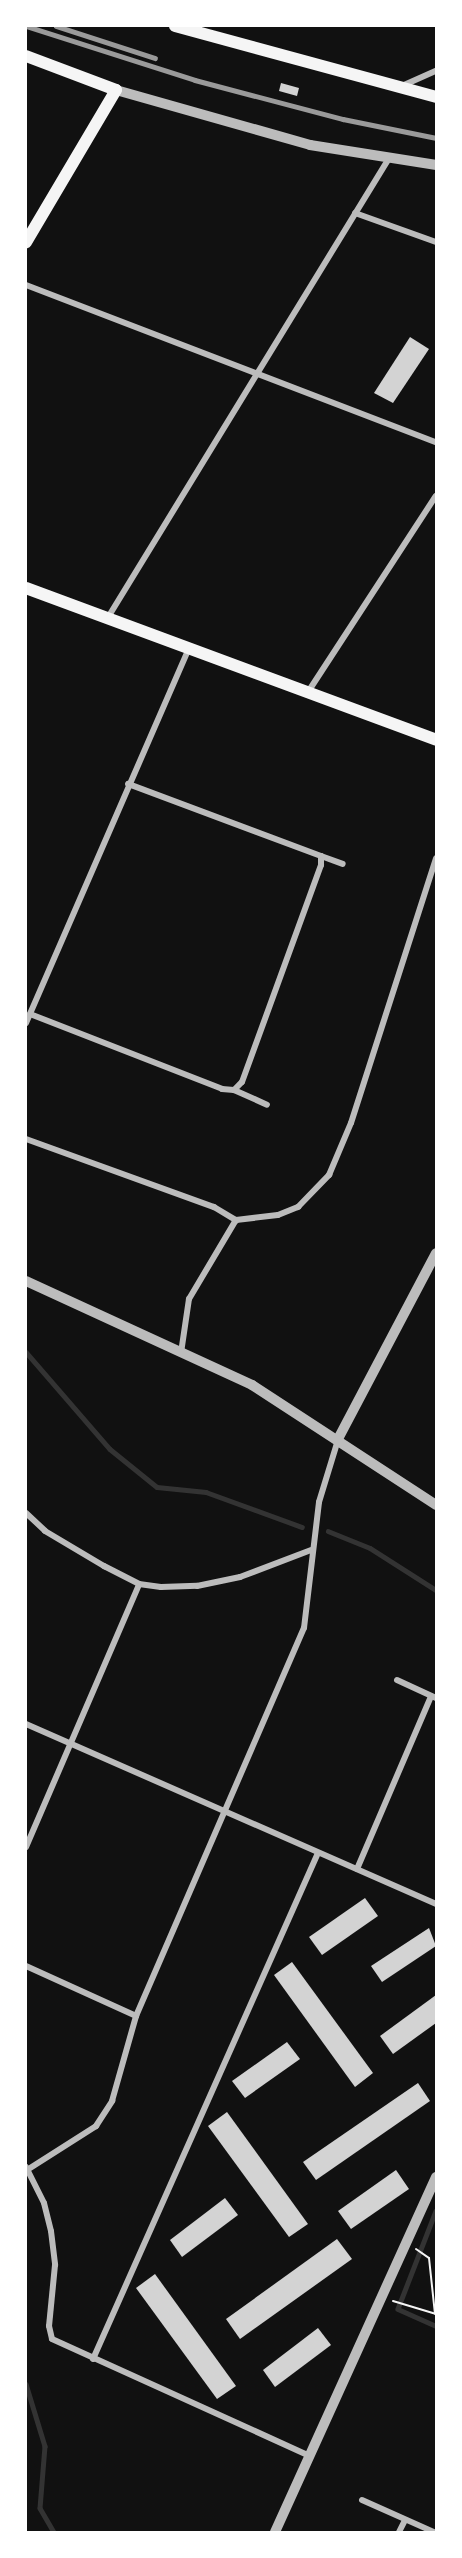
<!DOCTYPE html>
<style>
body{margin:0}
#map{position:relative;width:462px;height:2558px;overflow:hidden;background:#111;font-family:"Open Sans",sans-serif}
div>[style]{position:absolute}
.stream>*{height:4.5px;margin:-2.25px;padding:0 2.25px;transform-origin:2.25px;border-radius:2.25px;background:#333}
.building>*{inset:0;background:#d3d3d3}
.path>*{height:2px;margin:-1px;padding:0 1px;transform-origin:1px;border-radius:1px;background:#f5f5f5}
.minor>*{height:6px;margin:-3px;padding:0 3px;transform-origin:3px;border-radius:3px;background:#bcbcbc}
.tertiary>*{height:10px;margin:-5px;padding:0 5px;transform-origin:5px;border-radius:5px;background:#bcbcbc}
.secondary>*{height:12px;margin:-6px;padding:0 6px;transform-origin:6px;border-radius:6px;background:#f5f5f5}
.primary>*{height:12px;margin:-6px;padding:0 6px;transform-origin:6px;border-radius:6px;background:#f5f5f5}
.rail>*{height:4.5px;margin:-2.25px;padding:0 2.25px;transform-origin:2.25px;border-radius:2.25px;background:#9a9a9a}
span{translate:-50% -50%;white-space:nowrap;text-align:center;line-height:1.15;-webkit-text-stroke:4.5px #fff;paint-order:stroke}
.frame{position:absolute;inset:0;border:27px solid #fff;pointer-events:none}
</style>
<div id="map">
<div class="stream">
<div style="left:26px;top:1352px;width:128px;rotate:49.1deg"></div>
<div style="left:110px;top:1449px;width:60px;rotate:39deg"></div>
<div style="left:157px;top:1487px;width:49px;rotate:5.8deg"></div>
<div style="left:206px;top:1492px;width:102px;rotate:20deg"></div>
<div style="left:328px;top:1531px;width:45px;rotate:22deg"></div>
<div style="left:370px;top:1548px;width:78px;rotate:32.5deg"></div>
<div style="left:436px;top:2211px;width:105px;rotate:111.2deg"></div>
<div style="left:398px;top:2309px;width:42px;rotate:24.1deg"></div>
<div style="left:26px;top:2384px;width:65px;rotate:73deg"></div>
<div style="left:45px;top:2446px;width:62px;rotate:94.6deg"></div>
<div style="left:40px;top:2508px;width:28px;rotate:60deg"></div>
</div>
<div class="building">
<div style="clip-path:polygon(281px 83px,299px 88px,297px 96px,279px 91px)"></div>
<div style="clip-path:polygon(410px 337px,429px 349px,393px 403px,374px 393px)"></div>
<div style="clip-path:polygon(365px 1898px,378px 1916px,322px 1955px,309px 1937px)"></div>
<div style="clip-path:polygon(429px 1928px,436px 1946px,382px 1982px,371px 1966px)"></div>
<div style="clip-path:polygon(292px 1962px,373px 2073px,355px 2087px,274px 1975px)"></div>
<div style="clip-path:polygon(436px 1995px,436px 2023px,393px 2054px,380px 2036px)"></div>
<div style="clip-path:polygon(287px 2042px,300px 2059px,245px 2098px,232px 2081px)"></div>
<div style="clip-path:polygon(418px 2083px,430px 2101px,316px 2180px,303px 2162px)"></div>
<div style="clip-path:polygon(227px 2112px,308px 2224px,289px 2237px,208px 2126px)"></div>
<div style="clip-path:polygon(396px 2170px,409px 2189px,351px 2229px,338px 2211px)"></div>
<div style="clip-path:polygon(225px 2198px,238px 2215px,182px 2257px,170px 2240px)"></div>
<div style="clip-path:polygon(337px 2239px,352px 2259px,240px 2339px,226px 2319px)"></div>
<div style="clip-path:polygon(155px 2274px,236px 2386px,217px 2399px,136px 2288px)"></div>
<div style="clip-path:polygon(318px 2328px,331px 2345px,275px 2387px,263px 2370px)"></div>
</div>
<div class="path">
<div style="left:416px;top:2249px;width:16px;rotate:35deg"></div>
<div style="left:429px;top:2258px;width:56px;rotate:83.9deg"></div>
<div style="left:393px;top:2301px;width:45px;rotate:16.8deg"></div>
</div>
<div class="minor">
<div style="left:404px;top:85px;width:35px;rotate:-24deg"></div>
<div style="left:355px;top:213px;width:86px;rotate:19.7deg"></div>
<div style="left:26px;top:285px;width:439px;rotate:21deg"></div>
<div style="left:107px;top:619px;width:538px;rotate:-58.53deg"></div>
<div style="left:308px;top:692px;width:234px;rotate:-56.9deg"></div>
<div style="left:321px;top:856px;width:23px;rotate:20deg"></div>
<div style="left:30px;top:1014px;width:206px;rotate:21.3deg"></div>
<div style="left:222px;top:1089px;width:12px;rotate:5deg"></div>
<div style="left:234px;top:1090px;width:11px;rotate:-45deg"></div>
<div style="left:242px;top:1082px;width:231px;rotate:-70deg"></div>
<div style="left:321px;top:865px;width:9px;rotate:-90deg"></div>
<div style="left:321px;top:856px;width:206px;rotate:-159.5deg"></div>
<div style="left:26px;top:1023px;width:408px;rotate:-66.5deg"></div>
<div style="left:234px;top:1090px;width:36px;rotate:24deg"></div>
<div style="left:26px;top:1139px;width:200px;rotate:19.9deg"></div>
<div style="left:214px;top:1207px;width:26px;rotate:31deg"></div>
<div style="left:181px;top:1353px;width:55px;rotate:-81.6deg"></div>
<div style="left:189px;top:1299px;width:92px;rotate:-59.3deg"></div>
<div style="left:236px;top:1220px;width:42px;rotate:-6.8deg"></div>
<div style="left:278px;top:1215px;width:22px;rotate:-22deg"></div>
<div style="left:298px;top:1207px;width:45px;rotate:-45.9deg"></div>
<div style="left:329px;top:1175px;width:56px;rotate:-67.1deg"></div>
<div style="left:351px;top:1123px;width:278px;rotate:-72.2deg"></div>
<div style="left:26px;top:1513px;width:26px;rotate:43deg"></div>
<div style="left:45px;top:1531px;width:69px;rotate:30.7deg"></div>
<div style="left:104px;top:1566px;width:39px;rotate:27deg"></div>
<div style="left:139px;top:1584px;width:22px;rotate:8deg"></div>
<div style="left:161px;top:1587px;width:36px;rotate:-2deg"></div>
<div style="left:197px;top:1586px;width:44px;rotate:-11.8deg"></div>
<div style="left:240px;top:1577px;width:76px;rotate:-20.8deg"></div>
<div style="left:397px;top:1680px;width:43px;rotate:24.8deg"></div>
<div style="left:26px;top:1724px;width:448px;rotate:23.7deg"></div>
<div style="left:26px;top:1847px;width:286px;rotate:-66.7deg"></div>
<div style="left:357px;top:1869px;width:188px;rotate:-66.8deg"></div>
<div style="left:26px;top:1966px;width:121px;rotate:24.4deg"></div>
<div style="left:26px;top:2167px;width:40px;rotate:63.4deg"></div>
<div style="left:44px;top:2203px;width:29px;rotate:76deg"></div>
<div style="left:51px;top:2231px;width:34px;rotate:83deg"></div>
<div style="left:55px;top:2265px;width:61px;rotate:95.6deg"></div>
<div style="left:49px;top:2326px;width:13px;rotate:77deg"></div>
<div style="left:52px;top:2339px;width:283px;rotate:24.4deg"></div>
<div style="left:27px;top:2170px;width:82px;rotate:-32.5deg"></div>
<div style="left:96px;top:2126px;width:30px;rotate:-57deg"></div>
<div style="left:112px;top:2101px;width:88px;rotate:-74.2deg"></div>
<div style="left:136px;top:2016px;width:423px;rotate:-66.6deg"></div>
<div style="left:304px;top:1628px;width:127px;rotate:-83.2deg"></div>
<div style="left:319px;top:1502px;width:65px;rotate:-73deg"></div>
<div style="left:93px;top:2359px;width:554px;rotate:-66.03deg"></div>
<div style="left:362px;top:2500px;width:79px;rotate:24deg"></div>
<div style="left:399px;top:2532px;width:13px;rotate:-63deg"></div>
</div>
<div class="tertiary">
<div style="left:116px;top:90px;width:202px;rotate:15.8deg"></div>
<div style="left:310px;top:145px;width:128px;rotate:9deg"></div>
<div style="left:26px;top:1281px;width:249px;rotate:24.7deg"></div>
<div style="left:252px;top:1385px;width:220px;rotate:33.1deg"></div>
<div style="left:338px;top:1439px;width:210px;rotate:-62.2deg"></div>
<div style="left:275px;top:2532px;width:390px;rotate:-65.6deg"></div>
</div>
<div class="secondary">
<div style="left:175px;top:26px;width:270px;rotate:15.2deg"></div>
<div style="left:26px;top:56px;width:96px;rotate:20.7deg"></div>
<div style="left:116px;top:90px;width:177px;rotate:120.6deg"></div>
</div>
<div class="primary">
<div style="left:26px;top:588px;width:437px;rotate:20.3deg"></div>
</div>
<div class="rail">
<div style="left:26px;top:26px;width:177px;rotate:17.7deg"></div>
<div style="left:195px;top:80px;width:153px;rotate:14.8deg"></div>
<div style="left:343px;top:119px;width:95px;rotate:11.5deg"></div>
<div style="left:56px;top:26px;width:104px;rotate:17.9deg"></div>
</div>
<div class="frame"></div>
</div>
